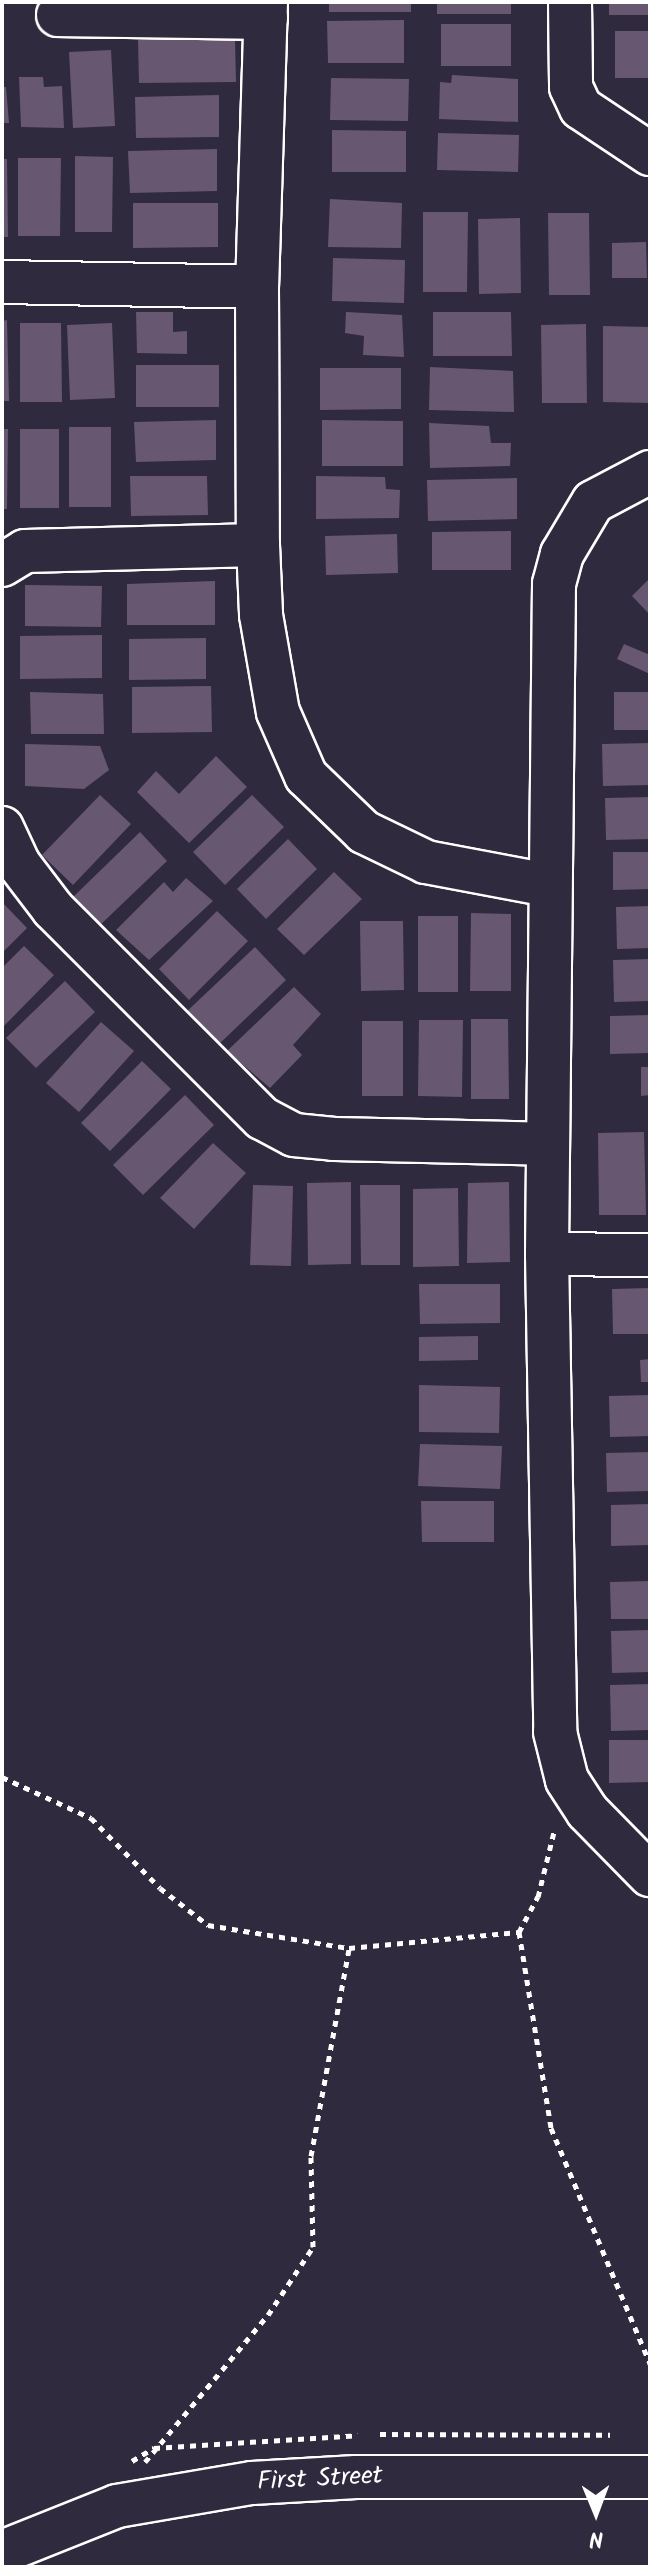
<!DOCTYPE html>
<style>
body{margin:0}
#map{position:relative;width:652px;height:2569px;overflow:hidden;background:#2f2a3d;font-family:Kalam,sans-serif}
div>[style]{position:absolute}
.building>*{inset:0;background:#685771}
.path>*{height:5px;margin-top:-2.5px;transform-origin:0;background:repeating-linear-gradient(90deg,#fff 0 6px,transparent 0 12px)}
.roads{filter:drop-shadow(2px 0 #fff) drop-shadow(-2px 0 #fff) drop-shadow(0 2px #fff) drop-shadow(0 -2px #fff)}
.minor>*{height:42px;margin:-21px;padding:0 21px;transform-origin:21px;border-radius:21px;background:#2f2a3d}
span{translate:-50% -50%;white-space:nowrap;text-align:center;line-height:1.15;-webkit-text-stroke:8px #2f2a3d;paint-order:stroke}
.street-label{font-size:26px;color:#fff}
.frame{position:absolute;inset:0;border:4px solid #fff;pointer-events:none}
.north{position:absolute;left:556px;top:2473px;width:80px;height:80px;-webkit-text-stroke:6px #2f2a3d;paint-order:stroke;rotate:179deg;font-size:22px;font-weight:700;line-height:32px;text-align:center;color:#fff}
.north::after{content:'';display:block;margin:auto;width:28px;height:36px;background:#fff;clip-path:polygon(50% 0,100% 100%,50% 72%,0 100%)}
</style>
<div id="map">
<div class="building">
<div style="clip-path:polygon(329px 2px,411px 2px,411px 12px,329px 12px)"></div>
<div style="clip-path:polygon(437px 2px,511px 2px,511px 14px,437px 14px)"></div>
<div style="clip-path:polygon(609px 2px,650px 2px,650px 15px,609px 15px)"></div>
<div style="clip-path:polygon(404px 20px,404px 63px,328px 63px,327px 21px)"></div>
<div style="clip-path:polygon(441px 24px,511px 24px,511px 66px,441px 66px)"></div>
<div style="clip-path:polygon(615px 31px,650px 31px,650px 78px,615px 78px)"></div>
<div style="clip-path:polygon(235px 39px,236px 82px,139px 83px,138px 40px)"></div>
<div style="clip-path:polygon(111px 50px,115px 126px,73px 128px,69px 52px)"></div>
<div style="clip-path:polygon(452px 75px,518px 79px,518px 122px,439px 119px,440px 82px,451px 83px)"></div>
<div style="clip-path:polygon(19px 77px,43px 77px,44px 87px,62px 86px,64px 128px,21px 127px)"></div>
<div style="clip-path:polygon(331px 78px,409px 79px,408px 121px,330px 120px)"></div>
<div style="clip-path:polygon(2px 87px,6px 87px,9px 123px,2px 123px)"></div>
<div style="clip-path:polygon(219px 95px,219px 137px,136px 138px,135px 97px)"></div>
<div style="clip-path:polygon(332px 130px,406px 131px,406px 172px,332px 172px)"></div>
<div style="clip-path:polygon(438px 133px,519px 135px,518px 172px,437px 170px)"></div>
<div style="clip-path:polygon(217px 149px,217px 191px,130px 193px,128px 151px)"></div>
<div style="clip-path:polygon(75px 156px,113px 157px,112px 232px,75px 232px)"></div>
<div style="clip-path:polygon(18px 158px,61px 158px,60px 236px,18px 236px)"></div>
<div style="clip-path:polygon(2px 159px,7px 159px,8px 237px,2px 237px)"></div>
<div style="clip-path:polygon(330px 199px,402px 203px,401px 248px,328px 247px)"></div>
<div style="clip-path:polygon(133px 203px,218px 203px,218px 247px,133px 248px)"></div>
<div style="clip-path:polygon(423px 212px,468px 212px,467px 292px,423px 292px)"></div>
<div style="clip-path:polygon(548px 213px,589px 213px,590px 295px,549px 295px)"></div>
<div style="clip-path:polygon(520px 218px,521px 293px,479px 294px,478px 219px)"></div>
<div style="clip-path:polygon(646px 242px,647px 278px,612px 278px,612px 243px)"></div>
<div style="clip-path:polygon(333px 258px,405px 260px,404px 303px,332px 301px)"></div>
<div style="clip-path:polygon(136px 312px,173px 312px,173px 332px,187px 331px,187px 354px,137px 353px)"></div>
<div style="clip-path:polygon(346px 312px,402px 315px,404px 357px,363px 355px,364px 336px,345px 333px)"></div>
<div style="clip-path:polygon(433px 312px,511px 312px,512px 356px,433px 356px)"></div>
<div style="clip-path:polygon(7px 320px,9px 401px,2px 401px,2px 321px)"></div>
<div style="clip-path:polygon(20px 323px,61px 323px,62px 402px,20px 402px)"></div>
<div style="clip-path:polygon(112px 323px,115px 398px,70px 400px,67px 325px)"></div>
<div style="clip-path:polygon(586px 324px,587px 403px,542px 403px,541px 325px)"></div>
<div style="clip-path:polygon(603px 326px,650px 327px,650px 403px,603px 402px)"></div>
<div style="clip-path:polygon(136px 365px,219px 365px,219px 407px,136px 407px)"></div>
<div style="clip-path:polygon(430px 367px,513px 371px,514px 412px,429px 410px)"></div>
<div style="clip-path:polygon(320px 368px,401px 368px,401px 409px,320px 410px)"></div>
<div style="clip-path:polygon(216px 420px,216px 460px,136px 462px,134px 422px)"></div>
<div style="clip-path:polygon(322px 420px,403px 421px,403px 466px,322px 466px)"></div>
<div style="clip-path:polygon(429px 423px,489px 426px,491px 443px,511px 443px,510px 466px,430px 468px)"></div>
<div style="clip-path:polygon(69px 427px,111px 427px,111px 507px,69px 507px)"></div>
<div style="clip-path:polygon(2px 429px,8px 429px,7px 509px,2px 509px)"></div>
<div style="clip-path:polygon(20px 429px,59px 429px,59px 508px,20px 508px)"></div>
<div style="clip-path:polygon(130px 476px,207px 476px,208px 515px,131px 516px)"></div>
<div style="clip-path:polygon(316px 476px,385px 477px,386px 489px,400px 490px,399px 518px,316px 519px)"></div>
<div style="clip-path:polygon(517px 478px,517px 519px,428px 521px,427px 480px)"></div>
<div style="clip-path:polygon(511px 531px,511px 570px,432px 570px,432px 532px)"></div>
<div style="clip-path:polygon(397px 534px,398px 573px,326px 575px,325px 536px)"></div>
<div style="clip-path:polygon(650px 578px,650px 615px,632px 596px)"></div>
<div style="clip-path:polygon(215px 581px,215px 625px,127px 625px,127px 584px)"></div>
<div style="clip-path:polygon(25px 585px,102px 586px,101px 627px,25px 626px)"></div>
<div style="clip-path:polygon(102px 635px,102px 678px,20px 679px,20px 636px)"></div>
<div style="clip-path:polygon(206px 638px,206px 679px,129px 680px,129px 639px)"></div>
<div style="clip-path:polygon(624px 644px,650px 655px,650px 674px,617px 659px)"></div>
<div style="clip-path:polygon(211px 686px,212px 732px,132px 733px,132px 687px)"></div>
<div style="clip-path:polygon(30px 692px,103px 694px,104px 734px,31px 734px)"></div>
<div style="clip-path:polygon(614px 692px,650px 692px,650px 730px,614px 730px)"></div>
<div style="clip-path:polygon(650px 743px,650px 785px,603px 786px,602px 744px)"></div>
<div style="clip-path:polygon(25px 744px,100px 746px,109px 770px,84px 789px,25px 786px)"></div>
<div style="clip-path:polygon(216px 756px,247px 787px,189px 843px,137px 792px,156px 771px,179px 794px)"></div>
<div style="clip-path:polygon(100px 795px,131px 824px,73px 885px,42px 855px)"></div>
<div style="clip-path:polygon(252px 795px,284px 827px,225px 885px,193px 852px)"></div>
<div style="clip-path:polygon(650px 797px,650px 839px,606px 840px,605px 798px)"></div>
<div style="clip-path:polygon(140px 832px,167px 861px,97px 928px,70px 900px)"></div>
<div style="clip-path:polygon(288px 839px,317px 869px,266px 919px,237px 889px)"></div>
<div style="clip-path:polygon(613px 852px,650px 852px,650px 889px,613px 890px)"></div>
<div style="clip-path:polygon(334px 872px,362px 899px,304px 955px,277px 929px)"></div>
<div style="clip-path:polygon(186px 878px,213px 901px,149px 960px,116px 930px,164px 882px,173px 892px)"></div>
<div style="clip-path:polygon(2px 902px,27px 928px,2px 953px)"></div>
<div style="clip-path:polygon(650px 906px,650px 948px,617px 949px,616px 907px)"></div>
<div style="clip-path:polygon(217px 911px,248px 941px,189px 1000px,159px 969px)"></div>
<div style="clip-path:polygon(471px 913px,511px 914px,511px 991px,470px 991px)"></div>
<div style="clip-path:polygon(418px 916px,458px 916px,458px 992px,418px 992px)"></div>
<div style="clip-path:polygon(360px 921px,403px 921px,404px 990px,361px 991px)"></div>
<div style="clip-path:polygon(24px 946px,54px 975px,2px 1028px,2px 968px)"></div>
<div style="clip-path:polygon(255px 947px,286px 980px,216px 1047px,184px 1014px)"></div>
<div style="clip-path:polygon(650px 959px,650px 1001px,614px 1002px,613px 960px)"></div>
<div style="clip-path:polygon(65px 981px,95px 1012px,36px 1068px,6px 1038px)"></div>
<div style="clip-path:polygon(294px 987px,321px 1014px,293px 1045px,302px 1055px,270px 1088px,227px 1051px)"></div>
<div style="clip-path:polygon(650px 1015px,650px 1053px,610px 1054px,610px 1016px)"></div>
<div style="clip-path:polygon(471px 1019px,508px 1019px,509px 1099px,471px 1099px)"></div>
<div style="clip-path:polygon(419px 1020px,463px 1020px,462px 1097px,418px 1096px)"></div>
<div style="clip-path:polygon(362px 1021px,403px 1021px,403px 1096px,362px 1096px)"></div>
<div style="clip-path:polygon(101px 1022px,134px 1051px,79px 1112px,46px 1083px)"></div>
<div style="clip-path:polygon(142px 1061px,171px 1089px,110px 1151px,81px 1123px)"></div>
<div style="clip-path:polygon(641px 1067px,650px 1067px,650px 1095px,641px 1096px)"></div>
<div style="clip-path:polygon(185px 1095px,214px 1125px,143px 1195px,113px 1165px)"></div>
<div style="clip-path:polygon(644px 1132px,646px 1215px,599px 1215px,598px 1133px)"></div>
<div style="clip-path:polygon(213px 1143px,246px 1173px,194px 1229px,160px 1198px)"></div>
<div style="clip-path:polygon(351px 1182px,351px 1264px,308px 1265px,307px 1183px)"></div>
<div style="clip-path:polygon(509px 1182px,510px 1262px,467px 1263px,468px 1183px)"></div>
<div style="clip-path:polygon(253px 1185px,293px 1186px,291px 1266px,250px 1265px)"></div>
<div style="clip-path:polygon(360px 1185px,400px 1185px,400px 1265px,361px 1265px)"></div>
<div style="clip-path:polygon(458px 1188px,459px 1266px,413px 1267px,413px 1189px)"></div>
<div style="clip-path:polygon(419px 1284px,500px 1284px,500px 1323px,420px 1324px)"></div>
<div style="clip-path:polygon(650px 1288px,650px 1334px,613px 1334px,612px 1289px)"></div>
<div style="clip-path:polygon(478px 1336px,478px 1360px,419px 1361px,419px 1337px)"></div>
<div style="clip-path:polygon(650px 1359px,650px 1382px,641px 1382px,640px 1360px)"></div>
<div style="clip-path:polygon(419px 1385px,500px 1387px,499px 1433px,419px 1432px)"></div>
<div style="clip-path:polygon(650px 1395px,650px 1436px,610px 1437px,609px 1396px)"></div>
<div style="clip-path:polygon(420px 1444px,502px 1446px,500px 1489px,418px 1486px)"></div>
<div style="clip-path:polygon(650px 1452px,650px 1491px,607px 1492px,606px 1453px)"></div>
<div style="clip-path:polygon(421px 1501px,494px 1501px,494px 1542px,422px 1542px)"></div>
<div style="clip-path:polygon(650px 1504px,650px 1545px,611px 1546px,611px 1505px)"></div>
<div style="clip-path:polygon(650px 1581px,650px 1619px,611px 1619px,610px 1582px)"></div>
<div style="clip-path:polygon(650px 1630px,650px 1672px,612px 1673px,611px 1631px)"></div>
<div style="clip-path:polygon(650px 1684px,650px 1730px,611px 1731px,610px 1685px)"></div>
<div style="clip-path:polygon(609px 1740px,650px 1740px,650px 1782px,609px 1783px)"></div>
</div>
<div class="path">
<div style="left:2px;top:1777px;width:98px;rotate:24.7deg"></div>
<div style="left:91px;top:1818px;width:98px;rotate:45.4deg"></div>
<div style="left:160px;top:1888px;width:61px;rotate:37.6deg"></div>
<div style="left:208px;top:1925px;width:143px;rotate:9.3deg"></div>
<div style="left:519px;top:1932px;width:199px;rotate:80.7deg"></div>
<div style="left:551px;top:2128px;width:256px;rotate:67.2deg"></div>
<div style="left:380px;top:2434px;width:230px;rotate:0.2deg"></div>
<div style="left:132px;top:2461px;width:26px;rotate:-31deg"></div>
<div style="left:154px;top:2448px;width:204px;rotate:-3.6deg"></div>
<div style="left:145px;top:2462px;width:192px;rotate:-50.1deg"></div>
<div style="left:268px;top:2315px;width:82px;rotate:-56.5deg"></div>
<div style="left:313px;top:2247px;width:91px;rotate:-91.3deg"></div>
<div style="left:311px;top:2156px;width:211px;rotate:-79.6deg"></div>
<div style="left:349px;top:1948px;width:171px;rotate:-5.4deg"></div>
<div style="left:519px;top:1932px;width:40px;rotate:-62deg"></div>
<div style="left:538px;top:1897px;width:67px;rotate:-76.2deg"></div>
</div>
<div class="roads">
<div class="minor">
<div style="left:266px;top:2px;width:285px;rotate:91.8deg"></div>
<div style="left:257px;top:287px;width:258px;rotate:89.8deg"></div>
<div style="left:258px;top:545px;width:70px;rotate:87.5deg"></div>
<div style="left:261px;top:615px;width:98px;rotate:80.1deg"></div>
<div style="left:278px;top:712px;width:70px;rotate:66.4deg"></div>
<div style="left:306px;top:776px;width:81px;rotate:44deg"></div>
<div style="left:364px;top:832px;width:69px;rotate:25.8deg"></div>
<div style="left:426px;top:862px;width:124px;rotate:10.7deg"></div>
<div style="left:570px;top:2px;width:85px;rotate:89.3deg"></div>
<div style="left:571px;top:87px;width:23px;rotate:65deg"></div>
<div style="left:581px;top:108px;width:83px;rotate:33.7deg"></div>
<div style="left:58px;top:15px;width:208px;rotate:0.8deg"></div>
<div style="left:2px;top:282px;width:255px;rotate:1.1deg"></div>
<div style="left:650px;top:472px;width:64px;rotate:152.2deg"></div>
<div style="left:593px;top:502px;width:61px;rotate:120.8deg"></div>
<div style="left:562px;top:554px;width:31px;rotate:105deg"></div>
<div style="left:554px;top:584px;width:670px;rotate:90.6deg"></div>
<div style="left:547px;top:1254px;width:478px;rotate:89deg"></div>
<div style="left:555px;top:1732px;width:49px;rotate:76deg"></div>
<div style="left:567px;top:1780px;width:37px;rotate:57deg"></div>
<div style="left:587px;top:1811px;width:90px;rotate:45.5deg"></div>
<div style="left:2px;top:565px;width:27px;rotate:-31deg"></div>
<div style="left:25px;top:551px;width:233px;rotate:-1.5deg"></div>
<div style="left:2px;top:828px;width:38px;rotate:65deg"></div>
<div style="left:18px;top:863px;width:58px;rotate:52.7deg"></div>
<div style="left:53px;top:909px;width:296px;rotate:45deg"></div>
<div style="left:262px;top:1118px;width:36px;rotate:28deg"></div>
<div style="left:294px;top:1135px;width:40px;rotate:5.7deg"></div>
<div style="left:334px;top:1139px;width:213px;rotate:1.3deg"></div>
<div style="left:547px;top:1254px;width:103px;rotate:0.6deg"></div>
<div style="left:2px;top:2552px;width:124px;rotate:-21.8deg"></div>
<div style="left:117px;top:2506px;width:137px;rotate:-9.7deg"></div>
<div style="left:252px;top:2483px;width:104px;rotate:-3.3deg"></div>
<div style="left:356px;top:2477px;width:294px"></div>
</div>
</div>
<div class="street-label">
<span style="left:320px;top:2480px;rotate:-3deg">First Street</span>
</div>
<div class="frame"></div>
<div class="north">N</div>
</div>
